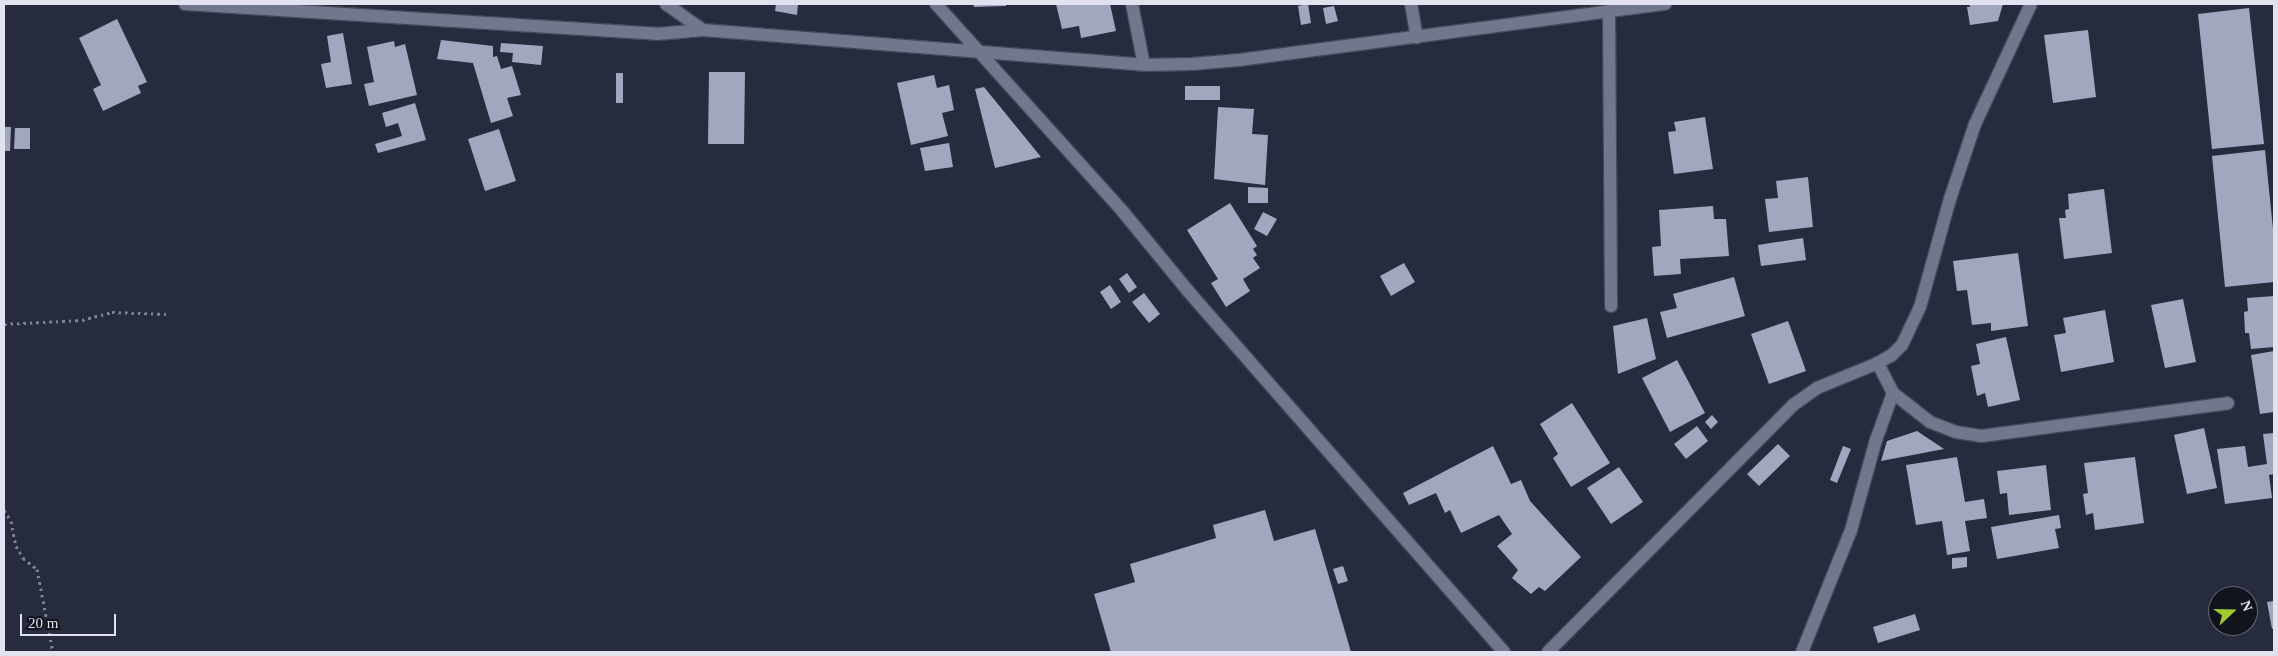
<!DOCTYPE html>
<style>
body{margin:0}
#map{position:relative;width:2278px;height:656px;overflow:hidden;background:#272b3e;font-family:"Times New Roman",serif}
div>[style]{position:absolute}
.building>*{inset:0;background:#a1a7bf}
.path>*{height:3px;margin-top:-1.5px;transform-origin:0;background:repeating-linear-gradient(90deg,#808393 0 2.5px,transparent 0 6.5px)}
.roads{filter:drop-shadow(1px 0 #464959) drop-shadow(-1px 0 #464959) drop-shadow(0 1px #464959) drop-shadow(0 -1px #464959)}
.street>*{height:12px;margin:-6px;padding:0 6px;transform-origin:6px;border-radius:6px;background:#71778d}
span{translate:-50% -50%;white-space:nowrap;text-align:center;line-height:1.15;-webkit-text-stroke:5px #12141d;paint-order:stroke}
.frame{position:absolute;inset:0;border:5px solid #e0e3ef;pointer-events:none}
.north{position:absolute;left:2208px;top:586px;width:50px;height:50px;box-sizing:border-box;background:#12141d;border:1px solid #646771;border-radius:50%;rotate:69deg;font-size:14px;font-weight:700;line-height:20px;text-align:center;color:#e0e3ef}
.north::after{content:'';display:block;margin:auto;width:18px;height:22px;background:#9eca2e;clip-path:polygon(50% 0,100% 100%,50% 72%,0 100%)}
.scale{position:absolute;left:20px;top:614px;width:96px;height:22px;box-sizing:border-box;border:2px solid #e0e3ef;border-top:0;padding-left:6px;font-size:15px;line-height:18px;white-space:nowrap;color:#e0e3ef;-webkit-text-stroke:4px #12141d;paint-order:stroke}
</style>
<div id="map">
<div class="building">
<div style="clip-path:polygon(776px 4px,798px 4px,797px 15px,775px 11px)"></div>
<div style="clip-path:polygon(973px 4px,1006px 4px,1006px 6px,974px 7px)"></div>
<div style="clip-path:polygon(1056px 4px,1110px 4px,1116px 31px,1081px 38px,1079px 26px,1062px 29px)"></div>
<div style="clip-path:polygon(1308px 4px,1311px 23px,1301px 25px,1298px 6px)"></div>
<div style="clip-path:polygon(1969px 4px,2003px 4px,1998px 21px,1970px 25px,1967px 7px,1970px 7px)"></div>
<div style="clip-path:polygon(1334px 6px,1338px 21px,1326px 24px,1323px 8px)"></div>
<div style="clip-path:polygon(2249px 8px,2264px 144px,2212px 149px,2198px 14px)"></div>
<div style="clip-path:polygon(117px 19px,147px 82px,138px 86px,141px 93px,103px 111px,93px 89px,101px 85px,79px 38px)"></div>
<div style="clip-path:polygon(2088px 30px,2096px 97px,2053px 103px,2044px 35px)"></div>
<div style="clip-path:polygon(343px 33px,352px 84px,326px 88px,321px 64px,331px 62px,327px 36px)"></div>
<div style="clip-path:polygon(441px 40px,493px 46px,493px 57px,497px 56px,501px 69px,512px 66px,521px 95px,507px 98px,513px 116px,491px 123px,473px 63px,437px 59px)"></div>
<div style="clip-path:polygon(394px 41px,395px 47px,405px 44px,417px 95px,369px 106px,364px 84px,374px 82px,367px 47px)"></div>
<div style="clip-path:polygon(501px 43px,543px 46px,541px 65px,512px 62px,513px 53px,500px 52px)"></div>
<div style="clip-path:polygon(709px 72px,745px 72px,744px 144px,708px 144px)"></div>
<div style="clip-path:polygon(616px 73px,623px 73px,623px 103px,616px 103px)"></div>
<div style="clip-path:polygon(934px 75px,937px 88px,949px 85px,954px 110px,942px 113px,948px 136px,911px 145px,897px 83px)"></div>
<div style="clip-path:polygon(1185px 86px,1220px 86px,1220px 100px,1185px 100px)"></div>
<div style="clip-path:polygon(984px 87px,1041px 157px,995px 168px,975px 89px)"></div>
<div style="clip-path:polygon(415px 103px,426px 140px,378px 153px,375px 144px,402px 136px,398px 123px,386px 127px,382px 113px)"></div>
<div style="clip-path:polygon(1218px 107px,1254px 109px,1252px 134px,1268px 135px,1265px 185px,1214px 179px)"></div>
<div style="clip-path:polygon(1705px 117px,1713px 169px,1674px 174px,1668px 132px,1676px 131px,1674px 122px)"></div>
<div style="clip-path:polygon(4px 127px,11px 127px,10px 151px,4px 151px)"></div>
<div style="clip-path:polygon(15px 128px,30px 128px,30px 149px,14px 149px)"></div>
<div style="clip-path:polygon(499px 129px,516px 181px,485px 191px,468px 139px)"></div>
<div style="clip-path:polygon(949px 143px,953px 167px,925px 171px,920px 148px)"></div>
<div style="clip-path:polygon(2265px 150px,2274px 239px,2274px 282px,2225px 287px,2212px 156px)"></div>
<div style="clip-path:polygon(1808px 177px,1813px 227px,1769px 232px,1765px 199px,1778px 198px,1776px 181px)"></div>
<div style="clip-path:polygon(1248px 187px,1268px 188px,1268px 203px,1248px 203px)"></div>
<div style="clip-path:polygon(2104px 189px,2112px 253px,2064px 259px,2059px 218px,2066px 218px,2065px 210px,2069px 209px,2068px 194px)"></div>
<div style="clip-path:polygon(1230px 203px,1257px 246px,1253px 249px,1257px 255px,1253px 258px,1260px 268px,1243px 279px,1250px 291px,1226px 307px,1211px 283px,1218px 279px,1187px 230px)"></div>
<div style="clip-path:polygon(1713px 206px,1714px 219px,1726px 219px,1729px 256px,1680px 259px,1681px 274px,1654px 276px,1652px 247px,1661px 246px,1659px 210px)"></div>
<div style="clip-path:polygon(1263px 212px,1277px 219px,1267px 236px,1254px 229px)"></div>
<div style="clip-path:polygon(1803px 238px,1806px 260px,1761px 266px,1758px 245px)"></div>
<div style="clip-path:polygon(2018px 253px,2028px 326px,1991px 331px,1991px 323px,1972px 325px,1967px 290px,1957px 291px,1953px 261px)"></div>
<div style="clip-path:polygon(1404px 263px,1415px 282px,1391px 296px,1380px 276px)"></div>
<div style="clip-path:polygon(1127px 273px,1137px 287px,1129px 293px,1119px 279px)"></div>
<div style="clip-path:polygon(1734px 277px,1745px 316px,1667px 338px,1660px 312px,1677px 308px,1673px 294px)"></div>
<div style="clip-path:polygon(1110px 285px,1121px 302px,1111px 309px,1100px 292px)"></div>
<div style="clip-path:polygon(1144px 293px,1160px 314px,1149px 323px,1132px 302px)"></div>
<div style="clip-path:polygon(2274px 296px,2274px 347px,2251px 349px,2249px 333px,2245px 333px,2244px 312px,2248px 311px,2247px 298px)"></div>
<div style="clip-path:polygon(2183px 299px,2196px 362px,2165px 368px,2151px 305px)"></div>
<div style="clip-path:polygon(2105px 310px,2114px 362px,2061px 372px,2054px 335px,2066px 333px,2063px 318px)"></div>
<div style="clip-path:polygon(1647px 318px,1656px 359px,1618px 374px,1613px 326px)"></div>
<div style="clip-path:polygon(1788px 321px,1806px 371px,1769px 384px,1751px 334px)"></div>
<div style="clip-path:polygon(2006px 337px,2020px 400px,1988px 407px,1985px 393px,1977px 396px,1971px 366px,1980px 364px,1976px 344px)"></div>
<div style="clip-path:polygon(2274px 351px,2274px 412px,2260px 414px,2251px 355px)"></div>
<div style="clip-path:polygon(1677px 360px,1705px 413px,1670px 432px,1642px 378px)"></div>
<div style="clip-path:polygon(1572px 403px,1610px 463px,1571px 487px,1553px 458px,1558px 454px,1540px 424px)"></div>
<div style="clip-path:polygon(1712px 415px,1718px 422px,1711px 429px,1705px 422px)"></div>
<div style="clip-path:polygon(1697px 426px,1708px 441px,1686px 459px,1674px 444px)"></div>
<div style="clip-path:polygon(2204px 428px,2217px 488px,2187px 494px,2174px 435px)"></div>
<div style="clip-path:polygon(1917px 431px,1944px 449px,1881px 461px,1887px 441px)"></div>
<div style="clip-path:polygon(2274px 433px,2274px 474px,2269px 475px,2272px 498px,2225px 504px,2217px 449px,2245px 446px,2248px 467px,2267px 464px,2263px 434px)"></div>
<div style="clip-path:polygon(1778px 444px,1790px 456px,1759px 486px,1747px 474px)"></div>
<div style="clip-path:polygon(1493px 446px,1511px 484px,1521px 480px,1530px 501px,1581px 557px,1545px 591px,1539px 587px,1531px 594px,1512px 578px,1518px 570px,1497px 546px,1512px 534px,1499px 515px,1461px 533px,1450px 510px,1445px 513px,1436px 493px,1409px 505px,1403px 493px)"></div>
<div style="clip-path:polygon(1843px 446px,1851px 449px,1837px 483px,1830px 480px)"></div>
<div style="clip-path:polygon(1957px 457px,1965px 502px,1984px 499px,1987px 518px,1965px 521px,1970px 551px,1947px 555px,1942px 521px,1916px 525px,1906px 465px)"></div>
<div style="clip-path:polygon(2135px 457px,2144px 523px,2095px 530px,2093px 513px,2086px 515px,2083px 494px,2088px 493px,2084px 463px)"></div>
<div style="clip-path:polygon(2046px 465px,2051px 510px,2009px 515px,2007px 493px,2000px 494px,1997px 471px)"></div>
<div style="clip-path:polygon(1619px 467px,1643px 502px,1611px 524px,1587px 488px)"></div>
<div style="clip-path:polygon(1265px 510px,1274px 541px,1315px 529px,1351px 652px,1111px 652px,1094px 594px,1135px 582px,1130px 564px,1216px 538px,1213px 525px)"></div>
<div style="clip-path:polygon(2059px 515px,2061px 528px,2055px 529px,2059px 548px,1997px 559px,1991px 527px)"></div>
<div style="clip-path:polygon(1967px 557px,1967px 567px,1952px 569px,1952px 558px)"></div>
<div style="clip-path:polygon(1343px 566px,1348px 581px,1338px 584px,1333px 569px)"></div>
<div style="clip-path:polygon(2274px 601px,2274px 628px,2272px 629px,2267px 602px)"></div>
<div style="clip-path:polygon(1915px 614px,1920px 630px,1878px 643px,1873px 627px)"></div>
</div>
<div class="path">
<div style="left:4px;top:324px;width:78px;rotate:-2.9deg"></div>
<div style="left:82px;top:320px;width:31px;rotate:-15deg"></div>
<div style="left:112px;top:312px;width:54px;rotate:2.1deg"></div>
<div style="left:4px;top:510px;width:13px;rotate:58deg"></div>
<div style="left:11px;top:521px;width:25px;rotate:79deg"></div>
<div style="left:16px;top:546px;width:14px;rotate:60deg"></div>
<div style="left:23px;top:558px;width:18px;rotate:38deg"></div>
<div style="left:37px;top:569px;width:85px;rotate:79.1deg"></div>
</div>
<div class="roads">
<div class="street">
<div style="left:185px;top:4px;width:473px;rotate:3.6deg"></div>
<div style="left:657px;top:34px;width:46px;rotate:-5deg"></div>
<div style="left:666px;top:4px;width:45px;rotate:35.1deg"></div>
<div style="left:703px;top:30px;width:442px;rotate:4.5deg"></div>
<div style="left:1144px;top:65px;width:48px;rotate:-1.2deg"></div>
<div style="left:1192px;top:64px;width:47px;rotate:-4.9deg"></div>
<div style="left:1239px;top:60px;width:430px;rotate:-7.5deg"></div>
<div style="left:936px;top:4px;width:281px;rotate:48deg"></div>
<div style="left:1124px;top:213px;width:101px;rotate:50.6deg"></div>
<div style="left:1188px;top:291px;width:480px;rotate:48.8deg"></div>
<div style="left:1132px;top:4px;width:62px;rotate:78.9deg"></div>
<div style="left:1411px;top:4px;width:34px;rotate:80deg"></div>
<div style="left:1609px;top:11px;width:295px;rotate:89.6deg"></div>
<div style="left:1893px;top:393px;width:47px;rotate:38.1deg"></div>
<div style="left:1930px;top:422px;width:28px;rotate:21deg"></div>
<div style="left:1956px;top:432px;width:26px;rotate:9deg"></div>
<div style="left:1982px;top:436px;width:248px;rotate:-7.6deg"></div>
<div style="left:1548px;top:652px;width:348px;rotate:-45.2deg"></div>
<div style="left:1793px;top:405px;width:29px;rotate:-35deg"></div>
<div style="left:1817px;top:388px;width:66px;rotate:-22.3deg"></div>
<div style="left:1878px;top:363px;width:16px;rotate:-30deg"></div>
<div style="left:1892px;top:355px;width:14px;rotate:-45deg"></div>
<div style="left:1902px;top:345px;width:42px;rotate:-64.7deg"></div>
<div style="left:1920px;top:307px;width:112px;rotate:-74.5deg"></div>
<div style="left:1950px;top:199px;width:79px;rotate:-71.6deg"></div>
<div style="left:1975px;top:124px;width:132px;rotate:-65deg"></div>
<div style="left:1802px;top:652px;width:131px;rotate:-68.1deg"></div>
<div style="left:1851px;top:530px;width:93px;rotate:-74.5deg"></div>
<div style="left:1876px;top:440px;width:50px;rotate:-70.1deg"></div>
<div style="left:1893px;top:393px;width:34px;rotate:-117deg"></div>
</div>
</div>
<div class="frame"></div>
<div class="north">N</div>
<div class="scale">20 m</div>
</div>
